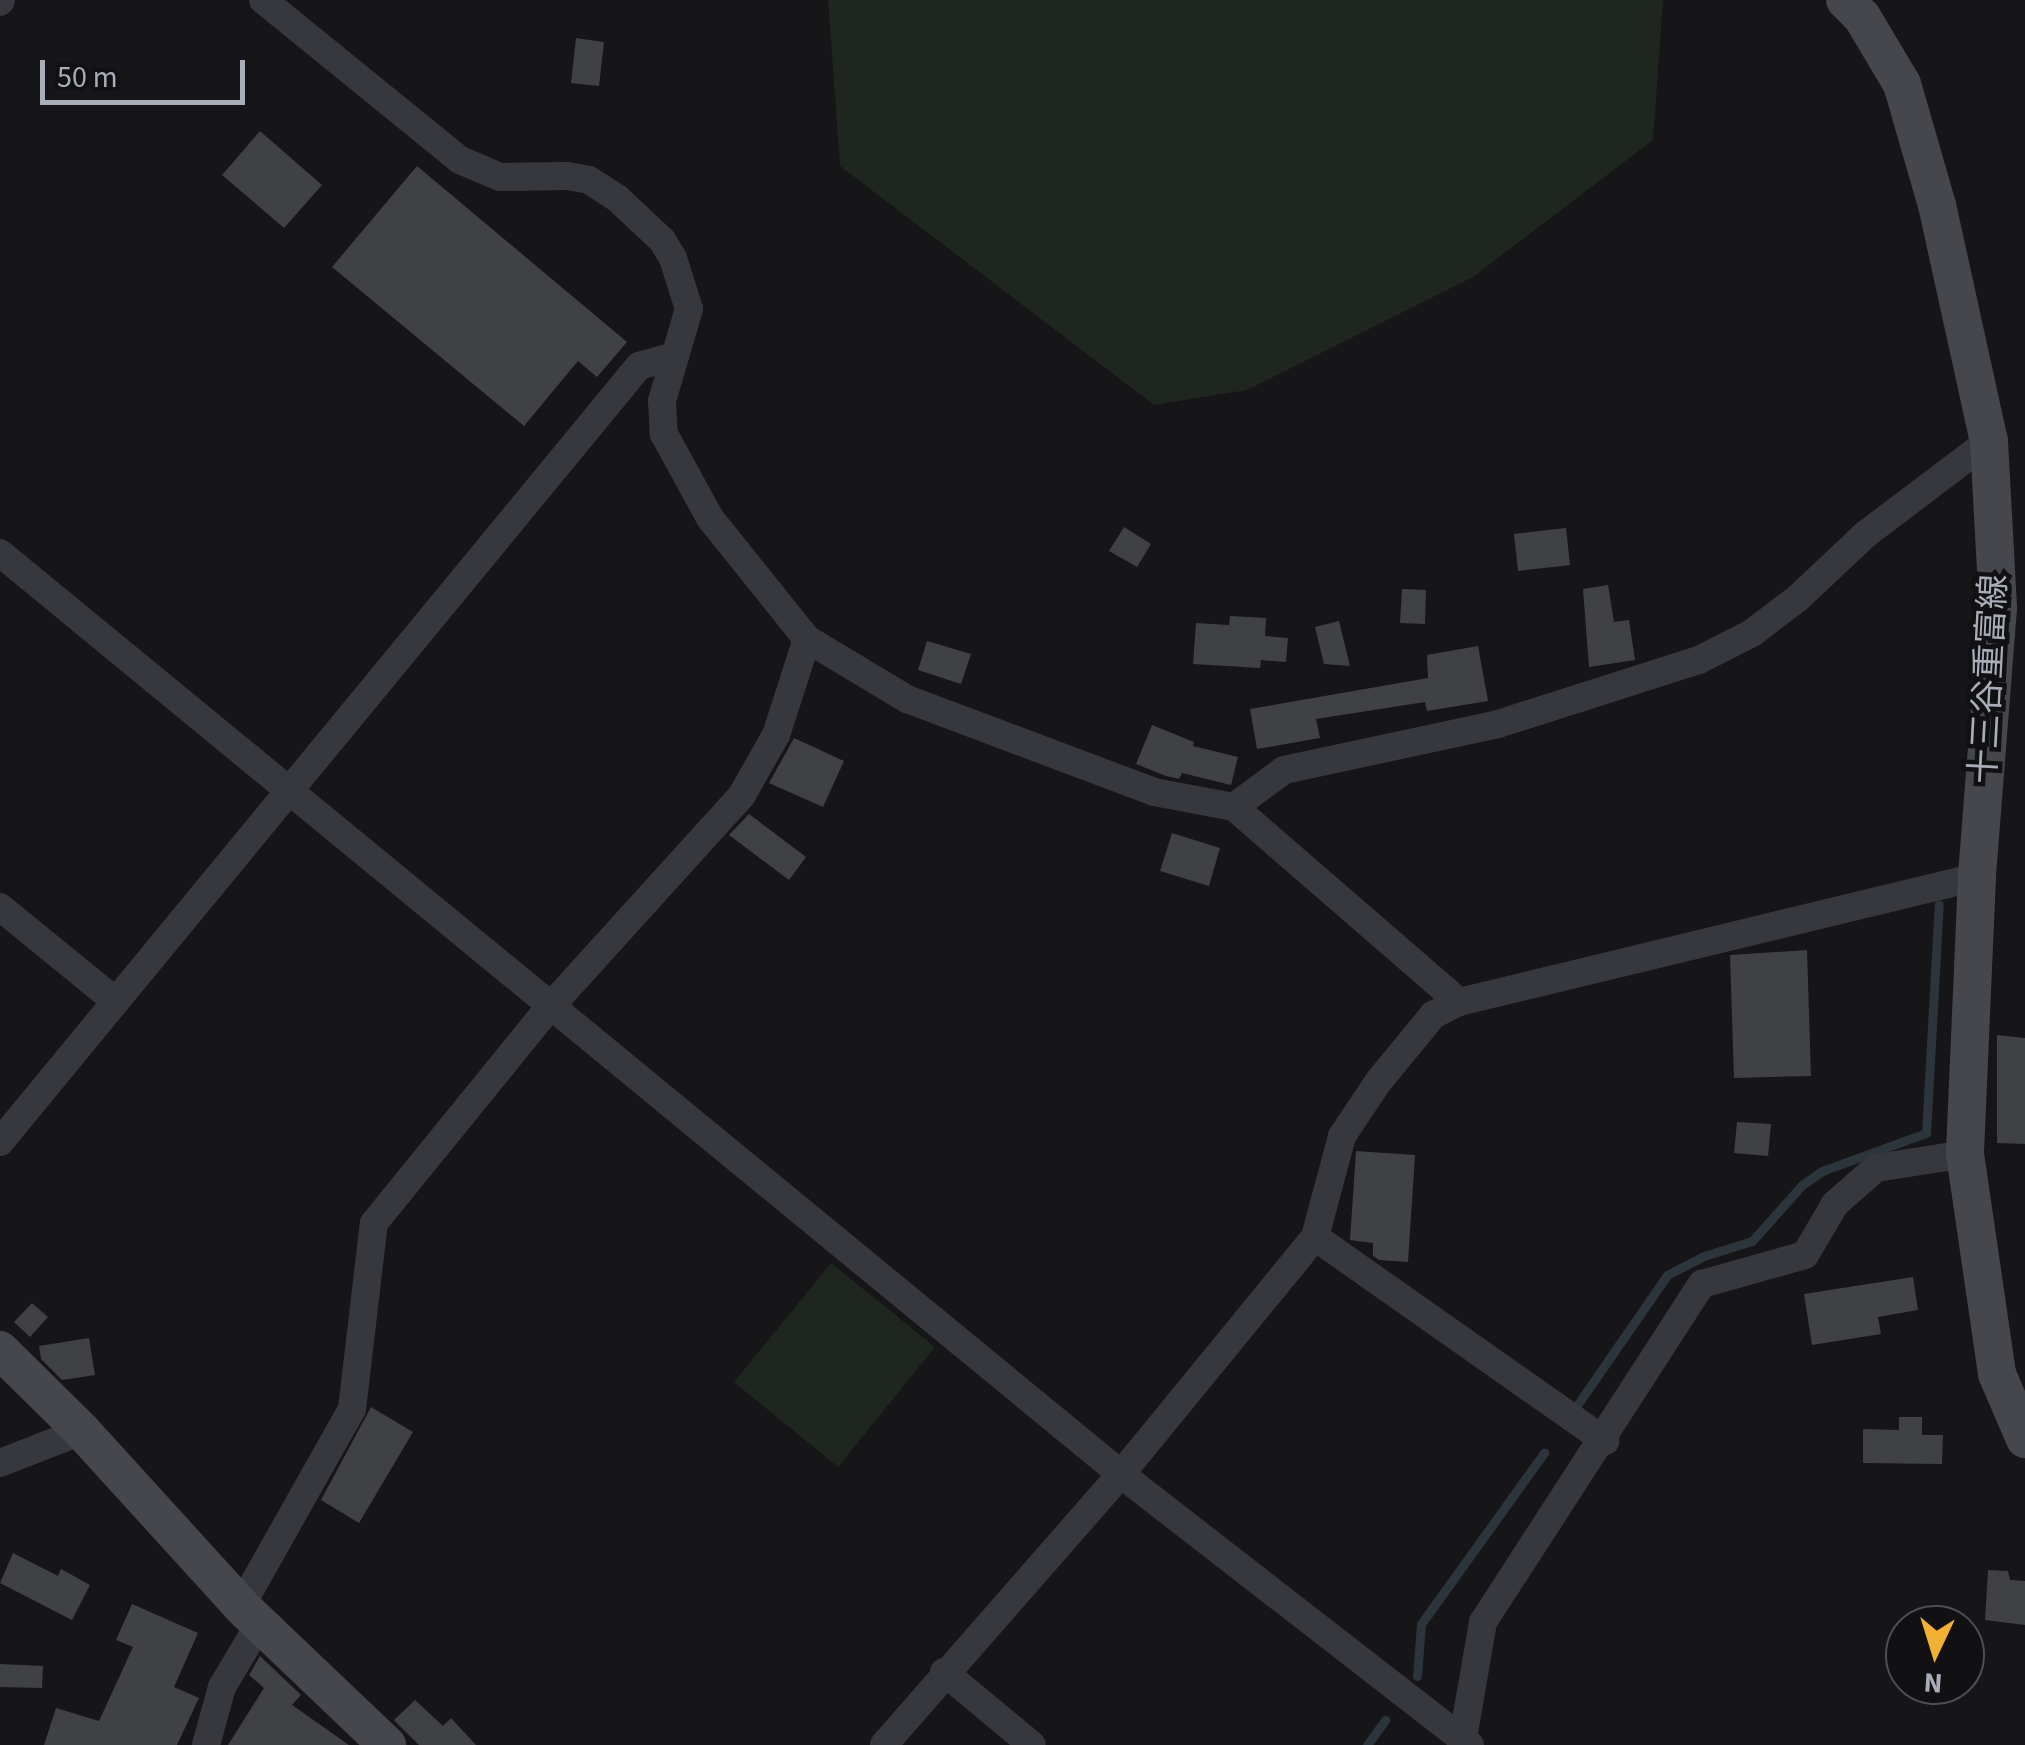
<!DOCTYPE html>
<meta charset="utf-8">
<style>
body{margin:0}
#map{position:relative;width:2025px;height:1745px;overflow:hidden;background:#161618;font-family:"Source Sans 3","Noto Sans JP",sans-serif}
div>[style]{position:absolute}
.green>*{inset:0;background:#1e261f}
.stream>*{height:9px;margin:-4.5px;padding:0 4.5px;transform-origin:4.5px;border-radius:4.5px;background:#2c353c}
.building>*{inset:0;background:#404145}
.street>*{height:28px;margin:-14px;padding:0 14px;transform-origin:14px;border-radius:14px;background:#37383d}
.secondary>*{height:38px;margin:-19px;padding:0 19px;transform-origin:19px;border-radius:19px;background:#45474d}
span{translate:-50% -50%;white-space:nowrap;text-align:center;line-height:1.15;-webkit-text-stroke:9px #111113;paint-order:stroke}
.street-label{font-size:35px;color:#a8adb8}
.north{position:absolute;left:1885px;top:1605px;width:100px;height:100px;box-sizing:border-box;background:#111113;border:2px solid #4d4f55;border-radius:50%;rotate:184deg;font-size:28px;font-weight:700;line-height:40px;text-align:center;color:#a8adb8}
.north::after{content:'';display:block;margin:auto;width:35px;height:45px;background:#f2b134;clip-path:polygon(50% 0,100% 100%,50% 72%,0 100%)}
.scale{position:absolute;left:40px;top:60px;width:205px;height:45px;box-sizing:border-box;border:5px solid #a8adb8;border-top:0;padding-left:12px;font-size:30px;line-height:35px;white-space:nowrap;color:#a8adb8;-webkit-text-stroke:8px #111113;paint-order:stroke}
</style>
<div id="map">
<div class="green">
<div style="clip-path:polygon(828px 0,1663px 0,1653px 140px,1473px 277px,1247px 390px,1154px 405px,840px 166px)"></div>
<div style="clip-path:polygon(831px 1263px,935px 1347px,838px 1467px,734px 1382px)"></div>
</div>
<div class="stream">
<div style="left:1573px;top:1411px;width:165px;rotate:-55.3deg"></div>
<div style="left:1667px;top:1275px;width:42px;rotate:-27.2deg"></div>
<div style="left:1704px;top:1256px;width:50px;rotate:-17.4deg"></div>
<div style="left:1752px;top:1241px;width:75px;rotate:-48.2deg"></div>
<div style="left:1802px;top:1185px;width:24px;rotate:-35deg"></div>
<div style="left:1822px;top:1171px;width:111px;rotate:-20.1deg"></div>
<div style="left:1926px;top:1133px;width:229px;rotate:-86.8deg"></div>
<div style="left:1417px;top:1676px;width:52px;rotate:-85.6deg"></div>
<div style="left:1421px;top:1624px;width:211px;rotate:-54.3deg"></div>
<div style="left:1367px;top:1745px;width:31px;rotate:-54deg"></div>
</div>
<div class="building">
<div style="clip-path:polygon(576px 38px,604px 42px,599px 86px,571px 83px)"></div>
<div style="clip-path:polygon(260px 131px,322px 185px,284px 228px,222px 175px)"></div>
<div style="clip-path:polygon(417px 166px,627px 342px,597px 377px,578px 361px,524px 426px,332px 267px)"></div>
<div style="clip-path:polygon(1124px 527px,1151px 544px,1137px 567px,1109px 551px)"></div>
<div style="clip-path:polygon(1566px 528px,1570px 565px,1518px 571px,1514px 534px)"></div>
<div style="clip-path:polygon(1608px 585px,1614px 622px,1629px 620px,1635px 660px,1589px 667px,1583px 589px)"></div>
<div style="clip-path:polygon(1402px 589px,1426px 590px,1425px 624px,1400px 623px)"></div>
<div style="clip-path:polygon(1230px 616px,1266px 618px,1265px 636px,1288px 638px,1286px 662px,1261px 660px,1260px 668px,1193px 664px,1196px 623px,1229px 625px)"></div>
<div style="clip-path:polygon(1339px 621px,1350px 666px,1324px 664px,1315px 627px)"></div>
<div style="clip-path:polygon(927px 641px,971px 654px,961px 684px,918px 670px)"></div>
<div style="clip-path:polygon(1478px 646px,1488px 701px,1427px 711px,1425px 702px,1316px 719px,1320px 738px,1257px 749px,1250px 709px,1428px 678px,1427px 655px)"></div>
<div style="clip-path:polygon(1152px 725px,1194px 742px,1193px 746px,1238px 757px,1231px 785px,1182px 773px,1179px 779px,1166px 776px,1136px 764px)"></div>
<div style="clip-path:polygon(794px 738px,844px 761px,823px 807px,769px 783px)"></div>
<div style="clip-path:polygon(749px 814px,806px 857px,789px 880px,729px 835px)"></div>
<div style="clip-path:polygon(1172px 833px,1220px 848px,1209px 886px,1160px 871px)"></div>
<div style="clip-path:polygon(1807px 950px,1811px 1076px,1734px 1078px,1730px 955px)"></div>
<div style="clip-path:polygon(1997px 1035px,2025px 1038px,2025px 1144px,1997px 1143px)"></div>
<div style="clip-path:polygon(1737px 1122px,1771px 1124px,1768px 1156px,1734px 1153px)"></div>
<div style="clip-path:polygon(1356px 1151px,1415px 1155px,1408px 1262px,1379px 1260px,1373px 1256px,1373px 1243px,1350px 1240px)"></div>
<div style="clip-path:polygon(1913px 1277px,1918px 1310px,1878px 1317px,1881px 1334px,1812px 1345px,1804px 1294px)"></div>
<div style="clip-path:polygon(32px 1303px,48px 1317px,30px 1337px,14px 1322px)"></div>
<div style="clip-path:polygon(89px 1338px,95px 1375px,62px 1380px,41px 1359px,39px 1346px)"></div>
<div style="clip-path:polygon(371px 1407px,413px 1432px,359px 1523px,321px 1500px)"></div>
<div style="clip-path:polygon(1899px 1417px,1922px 1417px,1922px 1435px,1943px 1435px,1942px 1464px,1863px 1463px,1863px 1429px,1899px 1430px)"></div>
<div style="clip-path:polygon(13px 1553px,58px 1576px,61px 1569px,90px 1585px,72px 1620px,0 1583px)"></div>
<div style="clip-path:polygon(1988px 1570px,2008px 1571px,2010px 1580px,2025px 1581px,2025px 1625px,1985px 1620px)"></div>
<div style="clip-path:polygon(132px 1604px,198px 1633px,174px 1687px,199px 1698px,177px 1745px,44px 1745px,56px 1708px,99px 1721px,133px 1647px,116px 1640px)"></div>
<div style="clip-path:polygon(260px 1656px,301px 1695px,292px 1705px,349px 1745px,228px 1745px,264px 1688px,249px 1675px)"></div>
<div style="clip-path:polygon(0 1664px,43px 1666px,42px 1688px,0 1687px)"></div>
<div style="clip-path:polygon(415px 1700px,443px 1726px,451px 1718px,476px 1745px,419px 1745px,394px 1720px)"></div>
</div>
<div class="street">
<div style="left:263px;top:0;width:254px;rotate:39.1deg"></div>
<div style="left:460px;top:160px;width:43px;rotate:23deg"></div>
<div style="left:500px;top:177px;width:67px;rotate:-0.9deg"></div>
<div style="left:567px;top:176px;width:22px;rotate:10deg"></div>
<div style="left:589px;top:180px;width:35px;rotate:33deg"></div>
<div style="left:618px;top:199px;width:60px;rotate:43deg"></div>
<div style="left:662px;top:240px;width:21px;rotate:59deg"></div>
<div style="left:673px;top:258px;width:53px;rotate:72.6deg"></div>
<div style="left:689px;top:309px;width:96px;rotate:106.4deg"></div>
<div style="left:662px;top:401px;width:33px;rotate:87deg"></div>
<div style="left:664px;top:434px;width:96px;rotate:61.3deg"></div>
<div style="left:710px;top:518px;width:155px;rotate:51.3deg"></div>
<div style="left:807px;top:639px;width:117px;rotate:31deg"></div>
<div style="left:907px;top:699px;width:264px;rotate:20.6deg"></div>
<div style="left:1154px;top:792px;width:81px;rotate:10.6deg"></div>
<div style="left:1234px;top:807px;width:298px;rotate:40.9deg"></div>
<div style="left:0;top:2px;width:2px;rotate:-63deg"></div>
<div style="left:0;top:553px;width:1451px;rotate:39.41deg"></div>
<div style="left:1121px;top:1474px;width:360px;rotate:131.2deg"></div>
<div style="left:1234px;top:807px;width:62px;rotate:-36.5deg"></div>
<div style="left:1284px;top:770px;width:219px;rotate:-12.1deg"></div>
<div style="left:1498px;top:724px;width:211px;rotate:-17.7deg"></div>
<div style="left:1699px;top:660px;width:59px;rotate:-27deg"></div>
<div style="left:1752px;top:633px;width:58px;rotate:-37.3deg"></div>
<div style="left:1798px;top:598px;width:93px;rotate:-43.3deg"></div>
<div style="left:1866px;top:534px;width:154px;rotate:-37.1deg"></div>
<div style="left:0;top:907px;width:147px;rotate:39.2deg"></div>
<div style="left:0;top:1142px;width:1005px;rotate:-50.53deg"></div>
<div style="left:639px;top:366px;width:35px;rotate:-16deg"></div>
<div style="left:1315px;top:1237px;width:355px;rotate:35.1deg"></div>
<div style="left:0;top:1463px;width:88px;rotate:-21.3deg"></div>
<div style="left:241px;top:1606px;width:226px;rotate:-60.6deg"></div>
<div style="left:352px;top:1409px;width:187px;rotate:-83.3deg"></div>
<div style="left:374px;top:1223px;width:277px;rotate:-50.9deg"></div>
<div style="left:549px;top:1008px;width:287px;rotate:-47.8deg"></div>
<div style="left:742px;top:795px;width:69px;rotate:-60.5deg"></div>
<div style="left:776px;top:735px;width:101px;rotate:-72.1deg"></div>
<div style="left:944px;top:1672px;width:114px;rotate:39.7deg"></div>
<div style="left:1463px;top:1738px;width:118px;rotate:-80.2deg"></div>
<div style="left:1483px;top:1622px;width:403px;rotate:-57.1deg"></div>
<div style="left:1702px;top:1284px;width:107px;rotate:-15.7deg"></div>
<div style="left:1805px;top:1255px;width:59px;rotate:-59.5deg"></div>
<div style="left:1835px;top:1204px;width:55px;rotate:-41.3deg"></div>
<div style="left:1876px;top:1168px;width:90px;rotate:-8.9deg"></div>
<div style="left:206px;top:1745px;width:60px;rotate:-74.6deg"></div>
<div style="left:222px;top:1687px;width:74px;rotate:-59.3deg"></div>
<div style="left:1470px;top:1745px;width:442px;rotate:-142.2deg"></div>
<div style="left:1121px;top:1474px;width:306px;rotate:-50.7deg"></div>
<div style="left:1315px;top:1237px;width:105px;rotate:-75deg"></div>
<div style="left:1342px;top:1136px;width:65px;rotate:-56.3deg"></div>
<div style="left:1378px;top:1082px;width:87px;rotate:-50.6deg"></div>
<div style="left:1433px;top:1015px;width:29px;rotate:-27deg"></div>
<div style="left:1459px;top:1002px;width:533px;rotate:-13.57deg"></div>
</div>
<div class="secondary">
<div style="left:1845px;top:0;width:24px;rotate:45deg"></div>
<div style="left:1862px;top:17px;width:78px;rotate:59.2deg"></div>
<div style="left:1902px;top:84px;width:126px;rotate:73.9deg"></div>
<div style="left:1937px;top:205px;width:242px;rotate:77.6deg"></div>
<div style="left:1989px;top:441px;width:167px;rotate:86.9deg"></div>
<div style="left:1998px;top:608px;width:270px;rotate:94.5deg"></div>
<div style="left:1977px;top:877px;width:277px;rotate:92.5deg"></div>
<div style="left:1965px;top:1154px;width:222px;rotate:81.7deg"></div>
<div style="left:1997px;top:1374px;width:71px;rotate:66.7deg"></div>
<div style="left:0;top:1350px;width:115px;rotate:44.6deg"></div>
<div style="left:82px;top:1431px;width:236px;rotate:47.7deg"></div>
<div style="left:241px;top:1606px;width:202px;rotate:43.6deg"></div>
</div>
<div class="street-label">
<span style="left:1989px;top:679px;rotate:-87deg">十三谷重富線</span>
</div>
<div class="north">N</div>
<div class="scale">50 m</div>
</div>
